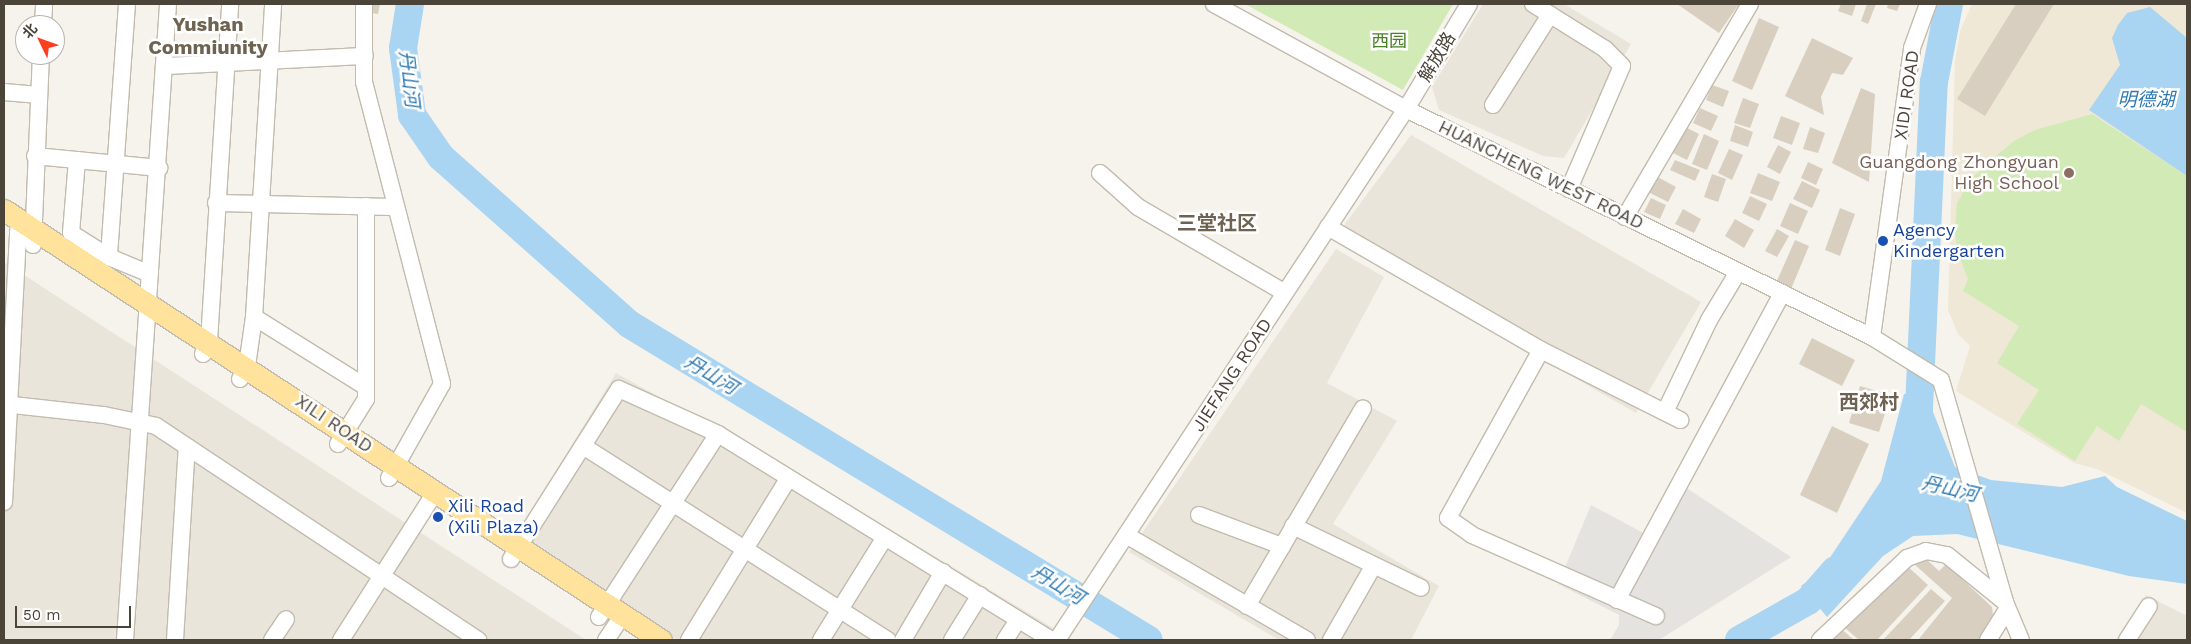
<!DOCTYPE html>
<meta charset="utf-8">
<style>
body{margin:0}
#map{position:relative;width:2191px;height:644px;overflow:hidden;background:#f6f3ec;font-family:"Work Sans","Noto Sans SC",sans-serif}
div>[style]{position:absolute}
.residential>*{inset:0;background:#eae5da}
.education>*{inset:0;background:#efe8d6}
.green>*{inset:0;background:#d2eab5}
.parking>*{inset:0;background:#e5e3e0}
.water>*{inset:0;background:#a9d4f2}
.river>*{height:28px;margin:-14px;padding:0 14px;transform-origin:14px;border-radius:14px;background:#a9d4f2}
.building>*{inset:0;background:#d8cfc1}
.roads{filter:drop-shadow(1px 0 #c2bbae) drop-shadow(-1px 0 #c2bbae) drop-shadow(0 1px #c2bbae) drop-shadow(0 -1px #c2bbae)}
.minor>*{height:16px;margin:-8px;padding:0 8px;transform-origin:8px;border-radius:8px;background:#fff}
.major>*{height:21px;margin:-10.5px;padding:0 10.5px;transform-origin:10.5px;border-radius:10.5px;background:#ffe39c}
.dots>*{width:14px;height:14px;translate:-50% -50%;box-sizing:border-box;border:2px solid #fff;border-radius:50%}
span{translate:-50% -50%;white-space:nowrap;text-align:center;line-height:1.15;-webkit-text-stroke:5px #fff;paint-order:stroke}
.park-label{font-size:18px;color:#4a7f2a}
.street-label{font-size:18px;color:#4b4439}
.education-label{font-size:18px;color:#785e54}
.right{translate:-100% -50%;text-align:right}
.transit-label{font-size:18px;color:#164399}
.left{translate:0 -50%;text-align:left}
.water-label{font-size:19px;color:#2e7ab2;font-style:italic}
.quarter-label{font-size:20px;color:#6e6250;font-weight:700}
.frame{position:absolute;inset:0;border:5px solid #4b4439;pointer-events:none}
.north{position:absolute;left:15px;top:15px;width:50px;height:50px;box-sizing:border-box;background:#fff;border:1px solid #b7b4b0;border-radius:50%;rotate:312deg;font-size:14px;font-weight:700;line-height:20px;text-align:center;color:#4b4439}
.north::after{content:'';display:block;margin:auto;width:18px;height:22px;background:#fc3f1d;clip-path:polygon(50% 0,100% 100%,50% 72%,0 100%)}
.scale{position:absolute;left:15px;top:606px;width:116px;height:22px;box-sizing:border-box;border:2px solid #4b4439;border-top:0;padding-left:6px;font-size:15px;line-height:18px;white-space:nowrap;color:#4b4439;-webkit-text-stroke:4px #fff;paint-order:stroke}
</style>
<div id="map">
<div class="residential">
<div style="clip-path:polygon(1483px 4px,1564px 4px,1631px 44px,1564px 158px,1543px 156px,1439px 110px,1432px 87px)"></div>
<div style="clip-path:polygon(1411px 135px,1701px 302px,1636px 413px,1333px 240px)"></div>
<div style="clip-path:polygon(1336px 249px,1384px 277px,1327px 383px,1397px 421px,1333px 524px,1439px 586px,1411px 640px,1279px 640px,1129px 552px)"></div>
<div style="clip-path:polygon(4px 262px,586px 640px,4px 640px)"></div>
<div style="clip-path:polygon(616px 373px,807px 479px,1073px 640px,678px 640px,517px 534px)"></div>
<div style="clip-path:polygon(2146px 595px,2187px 616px,2187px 640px,2119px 640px)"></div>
</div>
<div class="education">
<div style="clip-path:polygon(1972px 4px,2187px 4px,2187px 513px,2097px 469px,2074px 463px,1956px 391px,1970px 346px,1958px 334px,1948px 310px,1955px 61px,1960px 31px)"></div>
</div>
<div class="green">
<div style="clip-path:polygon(1245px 4px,1453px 4px,1403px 90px)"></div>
<div style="clip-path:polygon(2092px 114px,2187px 176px,2187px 432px,2141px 404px,2119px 441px,2097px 426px,2075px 461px,2017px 424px,2039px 390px,1997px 363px,2019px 326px,1963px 291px,1968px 279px,1957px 251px,1955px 230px,1957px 203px,1971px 179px,1991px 160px,2014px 141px,2035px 130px)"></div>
</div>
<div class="parking">
<div style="clip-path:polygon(1682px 485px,1791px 557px,1659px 640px,1610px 640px,1619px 625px,1619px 615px,1558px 584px,1591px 505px,1651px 537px)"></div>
</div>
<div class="water">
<div style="clip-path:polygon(2150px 7px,2187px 38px,2187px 176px,2089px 110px,2120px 65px,2112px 38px,2118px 25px,2127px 13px)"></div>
<div style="clip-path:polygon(1931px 393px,1933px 412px,1955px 467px,1991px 480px,2062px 487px,2105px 476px,2117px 487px,2187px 521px,2187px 584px,2129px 576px,1957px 534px,1913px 536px,1883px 556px,1827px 617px,1801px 586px,1821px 571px,1881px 481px,1904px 394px)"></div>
</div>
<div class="river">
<div style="left:410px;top:4px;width:45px;rotate:99deg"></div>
<div style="left:403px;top:48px;width:68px;rotate:82.3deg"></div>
<div style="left:412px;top:115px;width:51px;rotate:55.4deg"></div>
<div style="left:441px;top:157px;width:251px;rotate:41.6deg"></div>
<div style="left:629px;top:324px;width:608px;rotate:31.29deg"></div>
<div style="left:1918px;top:430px;width:348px;rotate:-87.4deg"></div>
<div style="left:1934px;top:82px;width:79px;rotate:-79.1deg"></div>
<div style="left:1739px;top:640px;width:79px;rotate:-29.5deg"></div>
<div style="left:1808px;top:601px;width:41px;rotate:-48.9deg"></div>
</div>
<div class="building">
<div style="clip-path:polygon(371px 4px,380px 4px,378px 14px,371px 13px)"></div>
<div style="clip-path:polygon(1677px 4px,1739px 4px,1719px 33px)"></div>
<div style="clip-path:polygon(1841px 4px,1856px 4px,1852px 16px,1838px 11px)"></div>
<div style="clip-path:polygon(1867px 4px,1876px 4px,1868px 24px,1861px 21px)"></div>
<div style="clip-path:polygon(1888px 4px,1900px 4px,1897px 11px,1887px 8px)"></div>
<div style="clip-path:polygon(2016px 4px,2054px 4px,1985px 116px,1957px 99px)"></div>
<div style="clip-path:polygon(1759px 18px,1779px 27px,1752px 90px,1732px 81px)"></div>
<div style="clip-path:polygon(1812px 38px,1853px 58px,1843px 75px,1832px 73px,1821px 97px,1824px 115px,1785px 96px)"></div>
<div style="clip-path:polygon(1712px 85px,1729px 91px,1723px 107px,1706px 100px)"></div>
<div style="clip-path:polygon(1861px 88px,1875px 94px,1869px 182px,1832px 163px)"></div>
<div style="clip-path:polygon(1743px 98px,1759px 104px,1750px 128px,1734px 123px)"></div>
<div style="clip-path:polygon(1700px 108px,1718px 116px,1711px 131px,1693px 123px)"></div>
<div style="clip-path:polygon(1781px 116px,1800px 123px,1792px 145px,1773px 138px)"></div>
<div style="clip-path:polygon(1735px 125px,1753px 132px,1748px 147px,1730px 141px)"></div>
<div style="clip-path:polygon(1685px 127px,1699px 134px,1687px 160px,1673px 153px)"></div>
<div style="clip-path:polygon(1810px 127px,1825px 133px,1818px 153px,1803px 149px)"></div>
<div style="clip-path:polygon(1704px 134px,1719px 141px,1707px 170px,1692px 164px)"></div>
<div style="clip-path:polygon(1778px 145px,1791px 152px,1780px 174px,1767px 167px)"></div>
<div style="clip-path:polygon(1729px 149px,1743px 155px,1732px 180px,1718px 173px)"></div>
<div style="clip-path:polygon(1675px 160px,1700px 170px,1695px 181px,1670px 170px)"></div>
<div style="clip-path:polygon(1808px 162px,1823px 169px,1816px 185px,1801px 178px)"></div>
<div style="clip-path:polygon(1758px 173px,1780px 182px,1772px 201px,1750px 193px)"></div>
<div style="clip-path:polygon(1712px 174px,1726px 179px,1718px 202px,1704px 197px)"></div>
<div style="clip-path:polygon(1654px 175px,1676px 187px,1668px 202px,1646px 191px)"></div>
<div style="clip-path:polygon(1802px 181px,1820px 190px,1812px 208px,1793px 199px)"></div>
<div style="clip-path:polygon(1750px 196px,1767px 204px,1759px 221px,1742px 213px)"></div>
<div style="clip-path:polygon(1651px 198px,1666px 205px,1660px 219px,1644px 212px)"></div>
<div style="clip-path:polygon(1790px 203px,1808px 211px,1798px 234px,1780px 226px)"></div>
<div style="clip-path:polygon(1840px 208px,1855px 214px,1840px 256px,1825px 250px)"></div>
<div style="clip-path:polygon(1683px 209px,1701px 219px,1694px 233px,1675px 224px)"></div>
<div style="clip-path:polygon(1735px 219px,1754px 230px,1744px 248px,1725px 236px)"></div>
<div style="clip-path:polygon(1777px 229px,1789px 236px,1777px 257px,1765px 251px)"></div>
<div style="clip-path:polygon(1795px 240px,1809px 246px,1791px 289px,1776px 283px)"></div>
<div style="clip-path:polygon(1812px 338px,1855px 360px,1842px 386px,1799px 364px)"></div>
<div style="clip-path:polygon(1860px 386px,1891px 395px,1879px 432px,1849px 423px)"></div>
<div style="clip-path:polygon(1832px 426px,1869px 444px,1837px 513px,1800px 495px)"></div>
<div style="clip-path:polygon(1922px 555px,1939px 571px,1946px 564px,1992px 607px,1994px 624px,1979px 640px,1918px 640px,1952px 598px,1914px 564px)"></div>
<div style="clip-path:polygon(1906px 565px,1928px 585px,1877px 640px,1859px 640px,1845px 628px)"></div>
<div style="clip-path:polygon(1931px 589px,1945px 601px,1909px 640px,1883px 640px)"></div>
<div style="clip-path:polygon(1840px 628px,1854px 640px,1829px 640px)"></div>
</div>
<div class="roads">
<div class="minor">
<div style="left:127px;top:4px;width:254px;rotate:94.1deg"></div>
<div style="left:109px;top:257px;width:44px;rotate:22.5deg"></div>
<div style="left:364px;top:4px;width:78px;rotate:90deg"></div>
<div style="left:364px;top:82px;width:312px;rotate:75.5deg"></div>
<div style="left:442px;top:384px;width:108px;rotate:119.4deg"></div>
<div style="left:1214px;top:4px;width:219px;rotate:28.7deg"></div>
<div style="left:1406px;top:109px;width:519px;rotate:26.07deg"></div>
<div style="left:1872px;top:337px;width:81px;rotate:31.9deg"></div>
<div style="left:1941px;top:380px;width:231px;rotate:73.9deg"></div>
<div style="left:2005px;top:602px;width:41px;rotate:67.2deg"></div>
<div style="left:1533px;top:4px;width:85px;rotate:32deg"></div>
<div style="left:1605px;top:49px;width:24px;rotate:45deg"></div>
<div style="left:1622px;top:66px;width:134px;rotate:113.3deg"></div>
<div style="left:43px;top:25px;width:21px;rotate:-87deg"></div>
<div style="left:165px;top:66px;width:200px;rotate:-2.9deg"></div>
<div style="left:4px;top:92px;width:35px;rotate:5deg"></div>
<div style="left:1493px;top:105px;width:107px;rotate:-57.7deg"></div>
<div style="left:35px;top:156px;width:125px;rotate:5.5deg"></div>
<div style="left:77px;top:160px;width:73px;rotate:94.7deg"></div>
<div style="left:71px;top:233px;width:45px;rotate:32.3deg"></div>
<div style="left:1100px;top:173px;width:51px;rotate:41.8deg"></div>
<div style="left:1138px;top:207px;width:170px;rotate:30.3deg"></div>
<div style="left:216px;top:203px;width:179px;rotate:1.3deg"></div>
<div style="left:1625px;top:217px;width:247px;rotate:-59.6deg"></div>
<div style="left:1328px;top:227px;width:246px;rotate:30deg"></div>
<div style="left:1541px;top:350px;width:156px;rotate:26.7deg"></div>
<div style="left:33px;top:245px;width:190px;rotate:-87.6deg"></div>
<div style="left:254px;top:317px;width:132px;rotate:32deg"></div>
<div style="left:1872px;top:337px;width:292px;rotate:-82.1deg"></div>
<div style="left:1912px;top:48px;width:47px;rotate:-70deg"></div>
<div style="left:1541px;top:350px;width:192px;rotate:119deg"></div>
<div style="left:1448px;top:518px;width:29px;rotate:35deg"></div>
<div style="left:1472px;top:535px;width:201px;rotate:23.8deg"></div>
<div style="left:203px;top:354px;width:14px;rotate:-65deg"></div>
<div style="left:209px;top:341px;width:338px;rotate:-86.4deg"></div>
<div style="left:240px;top:379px;width:15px;rotate:-62deg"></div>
<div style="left:247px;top:366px;width:49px;rotate:-81.9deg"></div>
<div style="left:254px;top:317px;width:314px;rotate:-86.5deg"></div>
<div style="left:4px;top:404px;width:101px;rotate:6.3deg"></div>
<div style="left:104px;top:415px;width:53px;rotate:11.9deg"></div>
<div style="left:156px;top:426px;width:387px;rotate:33.6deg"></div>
<div style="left:1665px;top:412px;width:102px;rotate:-64.4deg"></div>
<div style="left:1709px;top:320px;width:56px;rotate:-58.9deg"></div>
<div style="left:338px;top:444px;width:53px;rotate:-58.1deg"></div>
<div style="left:366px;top:399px;width:193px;rotate:-90deg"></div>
<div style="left:583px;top:446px;width:361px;rotate:32.5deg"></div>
<div style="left:4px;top:502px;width:282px;rotate:-87deg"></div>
<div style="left:1199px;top:515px;width:89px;rotate:20.5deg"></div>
<div style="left:1293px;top:526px;width:142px;rotate:25.8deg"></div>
<div style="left:1126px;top:535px;width:209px;rotate:30.1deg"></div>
<div style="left:511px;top:559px;width:201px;rotate:-57.6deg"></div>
<div style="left:619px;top:389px;width:109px;rotate:24.4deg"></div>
<div style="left:718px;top:434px;width:392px;rotate:31.7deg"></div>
<div style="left:1617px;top:600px;width:349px;rotate:-61.7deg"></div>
<div style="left:1247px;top:606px;width:229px;rotate:-59.6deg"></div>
<div style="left:599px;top:617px;width:218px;rotate:-57deg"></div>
<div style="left:125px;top:640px;width:637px;rotate:-86.13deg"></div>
<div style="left:175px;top:640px;width:194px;rotate:-86.5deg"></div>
<div style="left:272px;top:640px;width:25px;rotate:-56deg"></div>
<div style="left:341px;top:640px;width:177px;rotate:-57.5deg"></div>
<div style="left:606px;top:640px;width:30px;rotate:-56deg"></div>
<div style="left:689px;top:640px;width:189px;rotate:-58.4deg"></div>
<div style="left:821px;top:640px;width:121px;rotate:-58.1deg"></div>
<div style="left:903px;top:640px;width:79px;rotate:-59.5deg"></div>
<div style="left:952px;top:640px;width:53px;rotate:-58.1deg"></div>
<div style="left:1005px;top:640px;width:24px;rotate:-57deg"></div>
<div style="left:1057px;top:640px;width:635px;rotate:-56.69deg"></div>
<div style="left:1406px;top:109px;width:122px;rotate:-59deg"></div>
<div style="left:1331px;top:640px;width:86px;rotate:-60.2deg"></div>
<div style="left:1820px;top:640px;width:120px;rotate:-43.3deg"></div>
<div style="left:1907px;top:558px;width:20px;rotate:-20deg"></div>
<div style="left:1926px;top:551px;width:21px;rotate:11deg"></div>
<div style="left:1947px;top:555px;width:75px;rotate:39deg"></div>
<div style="left:1988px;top:640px;width:36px;rotate:-58deg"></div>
<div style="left:2127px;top:640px;width:40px;rotate:-57.1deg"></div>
</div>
<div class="major">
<div style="left:4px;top:210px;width:785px;rotate:33.2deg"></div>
</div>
</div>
<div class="dots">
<div style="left:2069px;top:173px;background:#8d6e63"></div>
<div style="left:1883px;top:241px;background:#1a4fb4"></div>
<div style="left:438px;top:517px;background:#1a4fb4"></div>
</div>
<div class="park-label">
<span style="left:1389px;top:41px">西园</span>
</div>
<div class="street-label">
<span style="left:1437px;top:57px;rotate:-59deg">解放路</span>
<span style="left:1907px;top:95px;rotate:-82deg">XIDI ROAD</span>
<span style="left:1541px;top:175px;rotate:26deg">HUANCHENG WEST ROAD</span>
<span style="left:1232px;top:375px;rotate:-57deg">JIEFANG ROAD</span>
<span style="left:334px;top:424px;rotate:34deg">XILI ROAD</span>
</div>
<div class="education-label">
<span class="right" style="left:2059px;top:173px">Guangdong Zhongyuan<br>High School</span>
</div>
<div class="transit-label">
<span class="left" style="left:1893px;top:241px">Agency<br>Kindergarten</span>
<span class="left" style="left:448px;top:517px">Xili Road<br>(Xili Plaza)</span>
</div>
<div class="water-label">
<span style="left:409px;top:79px;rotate:83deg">丹山河</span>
<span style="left:2146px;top:100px">明德湖</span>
<span style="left:711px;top:375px;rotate:31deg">丹山河</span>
<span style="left:1950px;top:489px;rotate:13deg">丹山河</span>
<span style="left:1058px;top:585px;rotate:31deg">丹山河</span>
</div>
<div class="quarter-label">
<span style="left:208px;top:36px">Yushan<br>Commiunity</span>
<span style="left:1217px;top:223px">三堂社区</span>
<span style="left:1869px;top:402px">西郊村</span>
</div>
<div class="frame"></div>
<div class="north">北</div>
<div class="scale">50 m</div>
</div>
